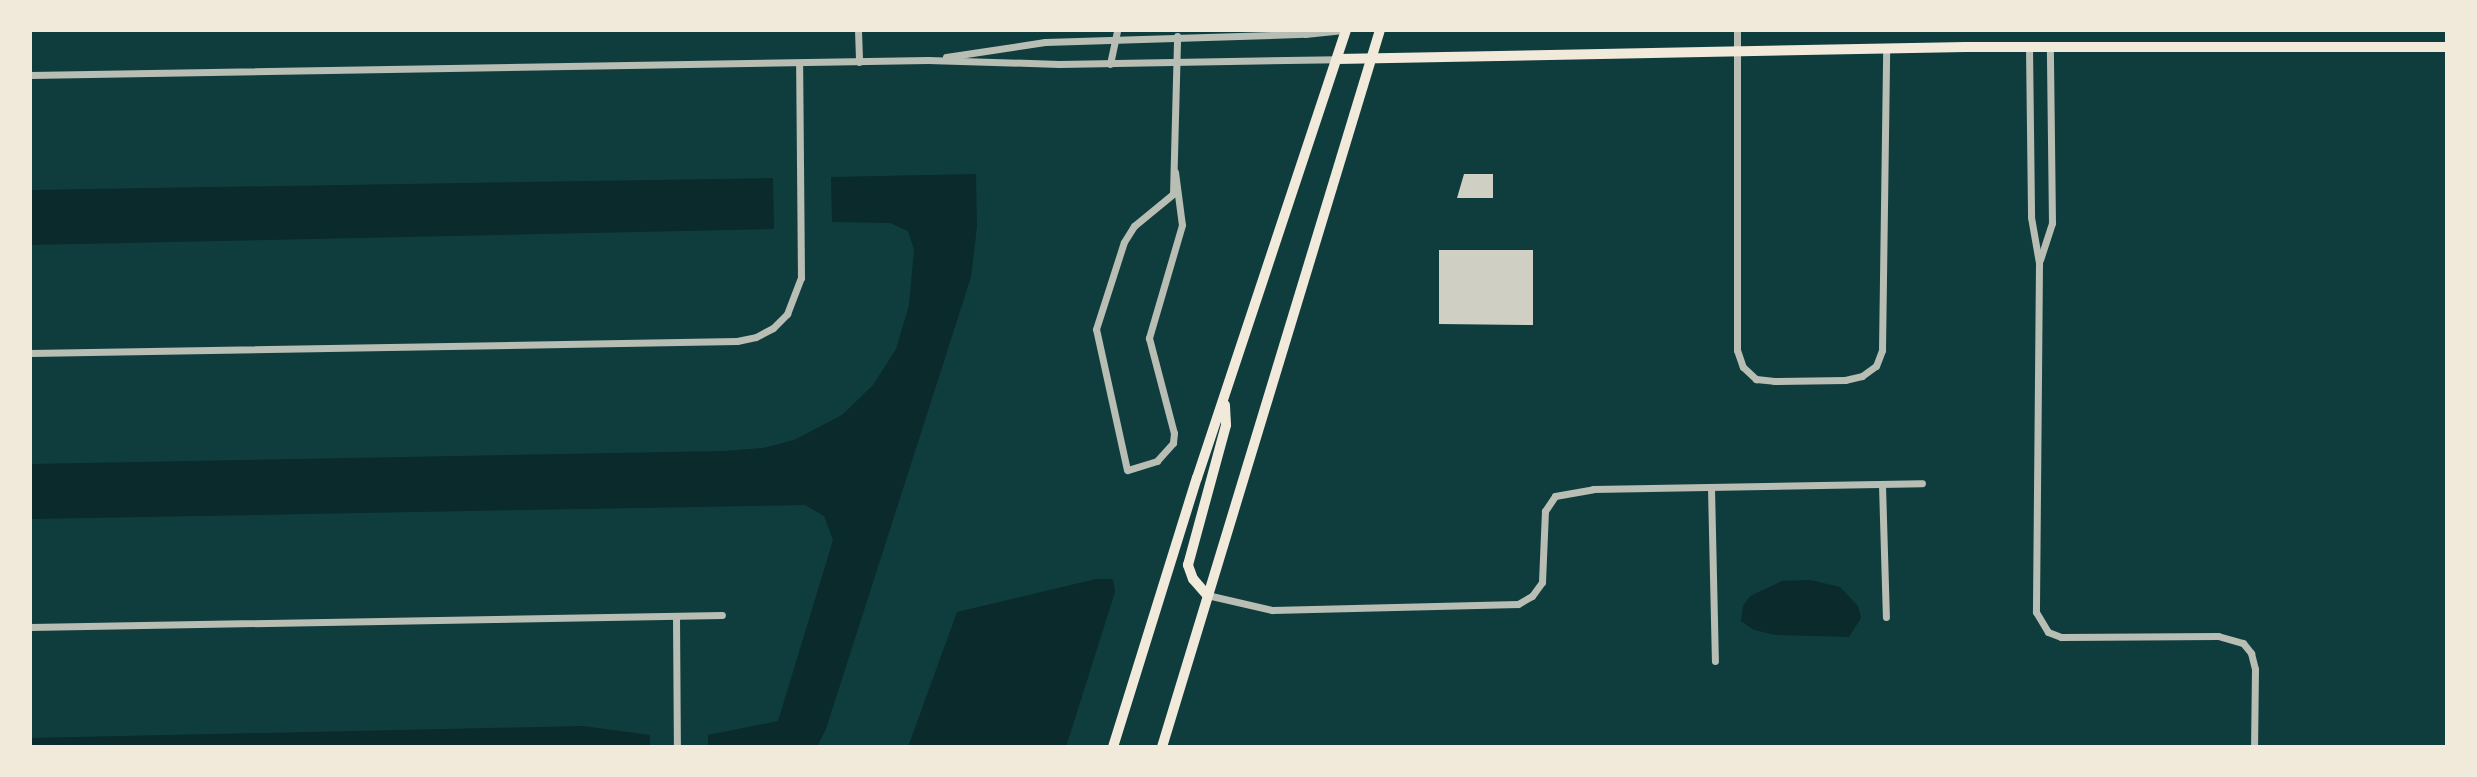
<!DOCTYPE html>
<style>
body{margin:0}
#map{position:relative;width:2477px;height:777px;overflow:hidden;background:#0f3d3e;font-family:Karla,sans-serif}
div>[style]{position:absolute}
.water>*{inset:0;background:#0a2a2b}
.building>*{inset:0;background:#cfcfc3}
.minor>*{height:7px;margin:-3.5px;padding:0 3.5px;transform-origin:3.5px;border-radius:3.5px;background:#b8beb3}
.secondary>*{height:10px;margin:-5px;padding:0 5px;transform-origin:5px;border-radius:5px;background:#f1e9da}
span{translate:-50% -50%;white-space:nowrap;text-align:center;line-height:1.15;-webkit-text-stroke:7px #f1e9da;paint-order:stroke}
.frame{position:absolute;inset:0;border:32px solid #f1e9da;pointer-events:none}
</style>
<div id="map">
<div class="water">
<div style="clip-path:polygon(976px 174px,977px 227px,971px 277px,826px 729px,817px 747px,708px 747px,708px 735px,778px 721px,833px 540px,824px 516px,805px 505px,30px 519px,30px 464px,723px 451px,763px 448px,794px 440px,842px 415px,873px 385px,896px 349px,909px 305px,914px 250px,908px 231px,890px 223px,832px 222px,831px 177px)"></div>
<div style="clip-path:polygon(773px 178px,774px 229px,30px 245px,30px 190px)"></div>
<div style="clip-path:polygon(1096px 579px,1113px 579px,1115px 592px,1066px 747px,908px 747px,957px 612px)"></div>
<div style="clip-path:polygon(1810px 580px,1840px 587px,1858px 606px,1861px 618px,1849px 637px,1775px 635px,1754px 630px,1741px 621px,1743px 606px,1750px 596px,1782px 581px)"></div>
<div style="clip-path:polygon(583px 726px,650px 735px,650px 747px,30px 747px,30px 738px)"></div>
</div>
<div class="building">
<div style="clip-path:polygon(1464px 174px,1493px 174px,1493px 198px,1457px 198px)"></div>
<div style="clip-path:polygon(1439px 250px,1533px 250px,1533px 325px,1439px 324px)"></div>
</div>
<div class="minor">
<div style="left:858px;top:30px;width:32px;rotate:88deg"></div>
<div style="left:1737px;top:30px;width:320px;rotate:90deg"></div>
<div style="left:1737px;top:350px;width:18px;rotate:71deg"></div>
<div style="left:1743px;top:367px;width:18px;rotate:43deg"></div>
<div style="left:1756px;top:379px;width:18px;rotate:6deg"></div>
<div style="left:1774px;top:381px;width:71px;rotate:-0.8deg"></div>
<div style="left:1845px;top:380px;width:17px;rotate:-13deg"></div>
<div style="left:1862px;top:376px;width:17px;rotate:-36deg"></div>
<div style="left:1876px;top:366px;width:17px;rotate:-69deg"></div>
<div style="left:1882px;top:350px;width:302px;rotate:-89.2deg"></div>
<div style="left:2029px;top:47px;width:170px;rotate:89.3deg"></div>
<div style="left:2031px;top:217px;width:47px;rotate:80.1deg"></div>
<div style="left:2039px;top:263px;width:349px;rotate:90.5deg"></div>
<div style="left:2036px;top:612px;width:23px;rotate:59deg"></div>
<div style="left:2048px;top:632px;width:14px;rotate:21deg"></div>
<div style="left:2061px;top:637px;width:157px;rotate:-0.4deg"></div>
<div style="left:2218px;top:636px;width:26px;rotate:16deg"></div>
<div style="left:2243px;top:643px;width:13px;rotate:51deg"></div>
<div style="left:2251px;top:653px;width:16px;rotate:76deg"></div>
<div style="left:2255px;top:669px;width:78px;rotate:90.7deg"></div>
<div style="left:946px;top:57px;width:100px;rotate:-8.6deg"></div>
<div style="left:1045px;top:42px;width:260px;rotate:-1.8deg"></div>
<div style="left:1305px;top:34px;width:36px;rotate:-6deg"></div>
<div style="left:1110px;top:64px;width:35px;rotate:-78deg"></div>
<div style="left:30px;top:75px;width:898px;rotate:-0.96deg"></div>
<div style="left:928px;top:60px;width:131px;rotate:1.7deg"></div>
<div style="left:1059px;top:64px;width:278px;rotate:-1deg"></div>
<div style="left:1175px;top:172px;width:53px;rotate:82.5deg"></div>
<div style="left:1182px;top:225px;width:118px;rotate:106.3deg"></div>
<div style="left:1149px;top:338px;width:98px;rotate:75.3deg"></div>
<div style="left:1174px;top:433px;width:10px;rotate:96deg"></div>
<div style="left:1173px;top:443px;width:24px;rotate:132deg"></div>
<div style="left:1157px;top:461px;width:31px;rotate:163deg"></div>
<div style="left:1127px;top:470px;width:144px;rotate:-102.4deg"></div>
<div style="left:1096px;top:329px;width:91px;rotate:-72.2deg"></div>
<div style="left:1124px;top:242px;width:19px;rotate:-58deg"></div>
<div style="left:1134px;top:226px;width:50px;rotate:-39.4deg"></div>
<div style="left:1173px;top:194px;width:158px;rotate:-88.5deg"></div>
<div style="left:2040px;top:260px;width:39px;rotate:-72deg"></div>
<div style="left:2052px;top:223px;width:176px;rotate:-90.7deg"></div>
<div style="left:30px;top:353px;width:707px;rotate:-0.97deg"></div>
<div style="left:737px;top:341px;width:19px;rotate:-12deg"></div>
<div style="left:756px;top:337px;width:19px;rotate:-28deg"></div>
<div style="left:773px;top:328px;width:20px;rotate:-45deg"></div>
<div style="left:787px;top:314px;width:39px;rotate:-69deg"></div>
<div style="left:801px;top:278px;width:215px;rotate:-90.5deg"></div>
<div style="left:1882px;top:485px;width:132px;rotate:88.3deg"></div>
<div style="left:1711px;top:488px;width:173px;rotate:88.7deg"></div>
<div style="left:1207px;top:595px;width:67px;rotate:13deg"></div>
<div style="left:1272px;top:610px;width:246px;rotate:-1.4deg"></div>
<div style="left:1518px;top:604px;width:16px;rotate:-30deg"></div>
<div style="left:1532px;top:596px;width:17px;rotate:-54deg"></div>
<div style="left:1542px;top:582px;width:71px;rotate:-87.6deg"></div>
<div style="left:1545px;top:511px;width:18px;rotate:-56deg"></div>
<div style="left:1555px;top:496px;width:39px;rotate:-10deg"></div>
<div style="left:1593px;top:489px;width:329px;rotate:-1deg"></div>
<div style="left:676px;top:616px;width:131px;rotate:89.6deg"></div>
<div style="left:30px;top:627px;width:692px;rotate:-0.99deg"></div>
</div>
<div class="secondary">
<div style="left:1337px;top:59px;width:629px;rotate:-1.09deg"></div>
<div style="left:1966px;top:47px;width:481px"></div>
<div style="left:1207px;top:595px;width:21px;rotate:-131deg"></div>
<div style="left:1193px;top:579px;width:15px;rotate:-110deg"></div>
<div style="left:1188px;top:565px;width:145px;rotate:-74.8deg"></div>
<div style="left:1226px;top:425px;width:20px;rotate:-93deg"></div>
<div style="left:1113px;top:747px;width:282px;rotate:-72.7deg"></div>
<div style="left:1197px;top:478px;width:472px;rotate:-71.6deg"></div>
<div style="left:1162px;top:747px;width:749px;rotate:-73.09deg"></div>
</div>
<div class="frame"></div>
</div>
